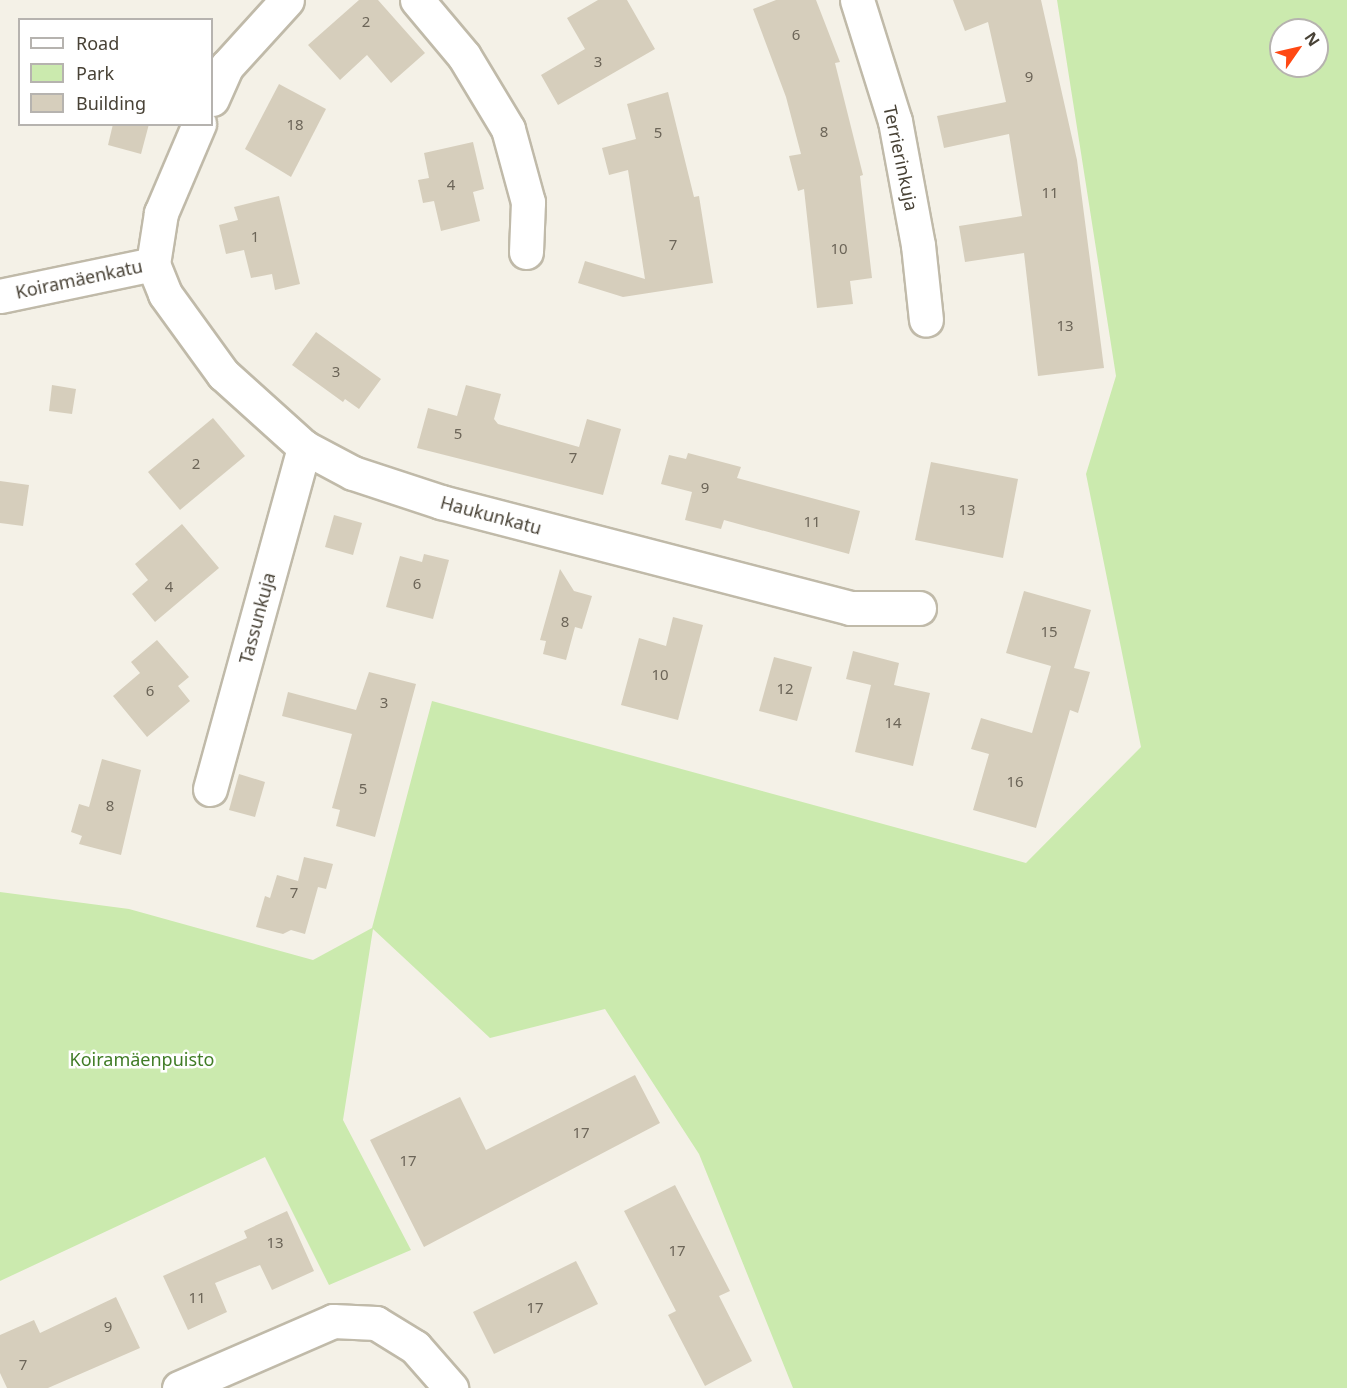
<!DOCTYPE html>
<meta charset="utf-8">
<style>
body{margin:0}
#map{position:relative;width:1347px;height:1388px;overflow:hidden;background:#f4f1e7;font-family:"Noto Sans",sans-serif}
div>[style]{position:absolute}
.green>*{inset:0;background:#cbeaae}
.building>*{inset:0;background:#d6cebc}
.roads{filter:drop-shadow(2px 0 #c0baa9) drop-shadow(-2px 0 #c0baa9) drop-shadow(0 2px #c0baa9) drop-shadow(0 -2px #c0baa9)}
.street>*{height:33px;margin:-16.5px;padding:0 16.5px;transform-origin:16.5px;border-radius:16.5px;background:#fff}
span{translate:-50% -50%;white-space:nowrap;text-align:center;line-height:1.15;-webkit-text-stroke:5px #fff;paint-order:stroke}
.number-label{font-size:15px;color:#6c6558}
.number-label span{-webkit-text-stroke-width:0}
.street-label{font-size:18px;color:#484236}
.park-label{font-size:18px;color:#407c26}
.legend{position:absolute;left:18px;top:18px;width:195px;height:108px;box-sizing:border-box;background:#fff;border:2px solid #b6b3af;margin:0;padding:8px 10px;list-style:none;font-size:18px;color:#484236}
.legend li{display:flex;align-items:center;gap:12px;height:30px}
.legend b{width:30px;border:2px solid #b6b3af}
.north{position:absolute;left:1269px;top:18px;width:60px;height:60px;box-sizing:border-box;background:#fff;border:2px solid #b6b3af;border-radius:50%;rotate:56deg;font-size:16px;font-weight:700;line-height:24px;text-align:center;color:#484236}
.north::after{content:'';display:block;margin:auto;width:21px;height:27px;background:#ff4813;clip-path:polygon(50% 0,100% 100%,50% 72%,0 100%)}
</style>
<div id="map">
<div class="green">
<div style="clip-path:polygon(evenodd,1057px 0,1347px 0,1347px 1388px,793px 1388px,699px 1154px,605px 1009px,490px 1038px,373px 929px,343px 1120px,411px 1250px,329px 1285px,265px 1157px,0 1281px,0 892px,129px 909px,313px 960px,372px 928px,432px 701px,1026px 863px,1141px 747px,1086px 474px,1116px 376px,1057px 0,1281px 30px,1317px 30px,1317px 66px,1281px 66px,1281px 30px)"></div>
</div>
<div class="building">
<div style="clip-path:polygon(359px 0,378px 0,425px 53px,391px 83px,367px 55px,340px 80px,308px 45px)"></div>
<div style="clip-path:polygon(598px 0,627px 0,655px 49px,558px 105px,541px 75px,585px 49px,567px 18px)"></div>
<div style="clip-path:polygon(776px 0,816px 0,840px 62px,835px 63px,863px 175px,860px 176px,872px 278px,850px 281px,853px 304px,817px 308px,804px 189px,798px 191px,789px 156px,801px 154px,786px 97px,753px 9px)"></div>
<div style="clip-path:polygon(953px 0,1041px 0,1077px 160px,1104px 368px,1038px 376px,1024px 253px,965px 262px,959px 226px,1022px 216px,1009px 134px,944px 148px,937px 116px,1006px 102px,988px 22px,965px 31px)"></div>
<div style="clip-path:polygon(279px 84px,326px 109px,291px 177px,245px 149px)"></div>
<div style="clip-path:polygon(668px 92px,694px 197px,699px 196px,713px 283px,623px 297px,578px 283px,585px 261px,645px 279px,628px 170px,609px 175px,602px 148px,636px 139px,627px 104px)"></div>
<div style="clip-path:polygon(113px 124px,149px 124px,141px 154px,108px 145px)"></div>
<div style="clip-path:polygon(473px 142px,484px 189px,473px 192px,480px 221px,441px 231px,434px 201px,423px 203px,418px 180px,429px 178px,424px 153px)"></div>
<div style="clip-path:polygon(279px 196px,300px 284px,275px 290px,272px 274px,251px 278px,244px 250px,226px 254px,219px 225px,238px 220px,234px 207px)"></div>
<div style="clip-path:polygon(316px 332px,381px 379px,359px 409px,345px 399px,343px 402px,292px 365px)"></div>
<div style="clip-path:polygon(52px 385px,76px 389px,72px 414px,49px 411px)"></div>
<div style="clip-path:polygon(466px 385px,501px 394px,494px 419px,498px 424px,579px 447px,587px 419px,621px 429px,603px 495px,417px 448px,428px 408px,457px 416px)"></div>
<div style="clip-path:polygon(213px 418px,245px 456px,180px 510px,148px 472px)"></div>
<div style="clip-path:polygon(688px 453px,741px 467px,737px 478px,860px 511px,849px 554px,724px 520px,721px 529px,685px 520px,692px 492px,661px 484px,669px 455px,686px 459px)"></div>
<div style="clip-path:polygon(931px 462px,1018px 479px,1003px 558px,915px 540px)"></div>
<div style="clip-path:polygon(0 481px,29px 485px,23px 526px,0 523px)"></div>
<div style="clip-path:polygon(334px 515px,362px 523px,353px 555px,325px 547px)"></div>
<div style="clip-path:polygon(182px 524px,219px 568px,155px 622px,132px 594px,148px 580px,135px 564px)"></div>
<div style="clip-path:polygon(424px 554px,449px 560px,433px 619px,386px 607px,400px 556px,422px 562px)"></div>
<div style="clip-path:polygon(560px 569px,574px 591px,592px 596px,582px 629px,575px 627px,566px 660px,543px 654px,546px 641px,540px 640px)"></div>
<div style="clip-path:polygon(1024px 591px,1091px 610px,1074px 668px,1090px 672px,1078px 713px,1070px 710px,1036px 828px,973px 810px,989px 754px,971px 749px,981px 718px,1032px 733px,1051px 666px,1006px 653px)"></div>
<div style="clip-path:polygon(673px 617px,703px 625px,678px 720px,621px 705px,639px 638px,666px 646px)"></div>
<div style="clip-path:polygon(157px 640px,189px 677px,178px 686px,190px 701px,147px 737px,113px 696px,140px 673px,131px 662px)"></div>
<div style="clip-path:polygon(853px 651px,899px 663px,894px 685px,930px 693px,913px 766px,855px 752px,871px 685px,846px 679px)"></div>
<div style="clip-path:polygon(774px 657px,812px 667px,797px 721px,759px 711px)"></div>
<div style="clip-path:polygon(369px 672px,416px 684px,375px 837px,336px 826px,340px 810px,332px 808px,352px 734px,282px 716px,288px 692px,356px 710px)"></div>
<div style="clip-path:polygon(102px 759px,141px 770px,121px 855px,79px 844px,82px 836px,71px 832px,79px 804px,89px 807px)"></div>
<div style="clip-path:polygon(239px 774px,265px 782px,255px 817px,229px 810px)"></div>
<div style="clip-path:polygon(304px 857px,333px 864px,326px 889px,318px 887px,305px 934px,291px 930px,283px 934px,256px 927px,265px 896px,270px 898px,277px 875px,298px 881px)"></div>
<div style="clip-path:polygon(635px 1075px,660px 1123px,424px 1247px,370px 1140px,460px 1097px,486px 1150px)"></div>
<div style="clip-path:polygon(675px 1185px,730px 1291px,719px 1296px,752px 1361px,705px 1386px,668px 1315px,676px 1311px,624px 1211px)"></div>
<div style="clip-path:polygon(287px 1211px,314px 1271px,272px 1290px,260px 1265px,215px 1283px,227px 1312px,188px 1330px,163px 1276px,247px 1238px,244px 1231px)"></div>
<div style="clip-path:polygon(576px 1261px,598px 1304px,494px 1354px,473px 1312px)"></div>
<div style="clip-path:polygon(116px 1297px,140px 1348px,48px 1388px,7px 1388px,0 1373px,0 1335px,34px 1320px,40px 1333px)"></div>
</div>
<div class="roads">
<div class="street">
<div style="left:417px;top:0;width:73px;rotate:50deg"></div>
<div style="left:464px;top:56px;width:85px;rotate:58.9deg"></div>
<div style="left:508px;top:129px;width:76px;rotate:74.7deg"></div>
<div style="left:528px;top:202px;width:50px;rotate:92.3deg"></div>
<div style="left:857px;top:0;width:127px;rotate:72.6deg"></div>
<div style="left:895px;top:121px;width:126px;rotate:79.5deg"></div>
<div style="left:918px;top:245px;width:75px;rotate:83.9deg"></div>
<div style="left:212px;top:99px;width:36px;rotate:-66deg"></div>
<div style="left:227px;top:66px;width:89px;rotate:-47.7deg"></div>
<div style="left:153px;top:264px;width:32px;rotate:68deg"></div>
<div style="left:165px;top:294px;width:99px;rotate:54.1deg"></div>
<div style="left:223px;top:374px;width:109px;rotate:42deg"></div>
<div style="left:304px;top:447px;width:55px;rotate:28deg"></div>
<div style="left:353px;top:473px;width:93px;rotate:18.2deg"></div>
<div style="left:441px;top:502px;width:423px;rotate:14.5deg"></div>
<div style="left:850px;top:608px;width:69px"></div>
<div style="left:0;top:296px;width:156px;rotate:-11.8deg"></div>
<div style="left:153px;top:264px;width:52px;rotate:-81.1deg"></div>
<div style="left:161px;top:213px;width:97px;rotate:-66.9deg"></div>
<div style="left:210px;top:789px;width:355px;rotate:-74.6deg"></div>
<div style="left:179px;top:1388px;width:168px;rotate:-23.5deg"></div>
<div style="left:333px;top:1321px;width:43px;rotate:2.7deg"></div>
<div style="left:376px;top:1323px;width:46px;rotate:31.6deg"></div>
<div style="left:415px;top:1347px;width:55px;rotate:48.7deg"></div>
</div>
</div>
<div class="number-label">
<span style="left:366px;top:22px">2</span>
<span style="left:796px;top:35px">6</span>
<span style="left:598px;top:62px">3</span>
<span style="left:1029px;top:77px">9</span>
<span style="left:295px;top:125px">18</span>
<span style="left:824px;top:132px">8</span>
<span style="left:658px;top:133px">5</span>
<span style="left:451px;top:185px">4</span>
<span style="left:1050px;top:193px">11</span>
<span style="left:255px;top:237px">1</span>
<span style="left:673px;top:245px">7</span>
<span style="left:839px;top:249px">10</span>
<span style="left:1065px;top:326px">13</span>
<span style="left:336px;top:372px">3</span>
<span style="left:458px;top:434px">5</span>
<span style="left:573px;top:458px">7</span>
<span style="left:196px;top:464px">2</span>
<span style="left:705px;top:488px">9</span>
<span style="left:967px;top:510px">13</span>
<span style="left:812px;top:522px">11</span>
<span style="left:417px;top:584px">6</span>
<span style="left:169px;top:587px">4</span>
<span style="left:565px;top:622px">8</span>
<span style="left:1049px;top:632px">15</span>
<span style="left:660px;top:675px">10</span>
<span style="left:785px;top:689px">12</span>
<span style="left:150px;top:691px">6</span>
<span style="left:384px;top:703px">3</span>
<span style="left:893px;top:723px">14</span>
<span style="left:1015px;top:782px">16</span>
<span style="left:363px;top:789px">5</span>
<span style="left:110px;top:806px">8</span>
<span style="left:294px;top:893px">7</span>
<span style="left:581px;top:1133px">17</span>
<span style="left:408px;top:1161px">17</span>
<span style="left:275px;top:1243px">13</span>
<span style="left:677px;top:1251px">17</span>
<span style="left:197px;top:1298px">11</span>
<span style="left:535px;top:1308px">17</span>
<span style="left:108px;top:1327px">9</span>
<span style="left:23px;top:1365px">7</span>
</div>
<div class="street-label">
<span style="left:901px;top:158px;rotate:78deg">Terrierinkuja</span>
<span style="left:79px;top:279px;rotate:-12deg">Koiramäenkatu</span>
<span style="left:491px;top:515px;rotate:15deg">Haukunkatu</span>
<span style="left:257px;top:618px;rotate:-75deg">Tassunkuja</span>
</div>
<div class="park-label">
<span style="left:142px;top:1059px">Koiramäenpuisto</span>
</div>
<ul class="legend">
<li><b style="height:8px;background:#fff"></b>Road</li>
<li><b style="height:16px;background:#cbeaae"></b>Park</li>
<li><b style="height:16px;background:#d6cebc"></b>Building</li>
</ul>
<div class="north">N</div>
</div>
